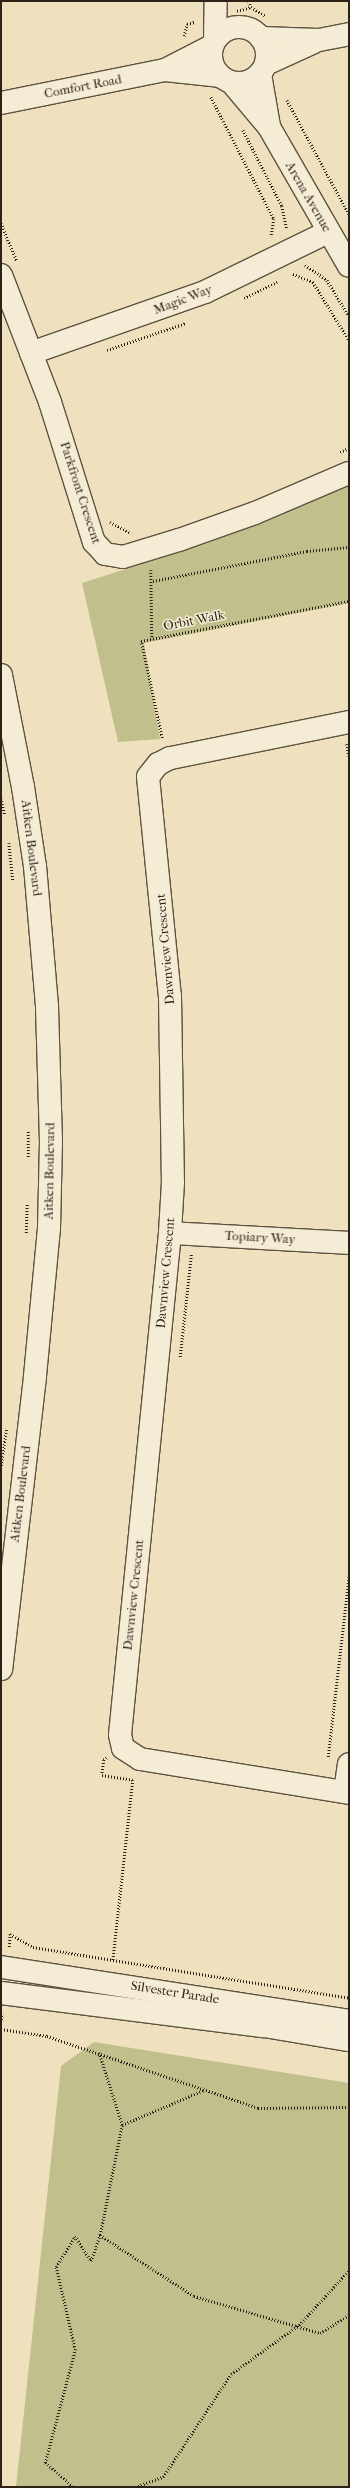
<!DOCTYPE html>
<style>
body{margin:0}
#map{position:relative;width:350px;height:2488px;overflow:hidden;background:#efe1be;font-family:"IM FELL French Canon",serif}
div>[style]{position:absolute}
.green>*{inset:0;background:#c1c08c}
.path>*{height:2.5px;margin-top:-1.25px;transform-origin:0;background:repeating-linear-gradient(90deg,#2d2218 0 1px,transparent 0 3px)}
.roads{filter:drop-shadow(1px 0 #5e5242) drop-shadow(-1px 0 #5e5242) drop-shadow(0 1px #5e5242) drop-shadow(0 -1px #5e5242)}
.minor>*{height:22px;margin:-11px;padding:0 11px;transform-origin:11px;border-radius:11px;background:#f5ecd5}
.tertiary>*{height:22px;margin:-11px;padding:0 11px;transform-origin:11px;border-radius:11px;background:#f5ecd5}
.tertiary>.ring{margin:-11px;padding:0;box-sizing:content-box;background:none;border:22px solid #f5ecd5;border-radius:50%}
.secondary>*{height:22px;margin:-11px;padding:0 11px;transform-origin:11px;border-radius:11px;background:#f5ecd5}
span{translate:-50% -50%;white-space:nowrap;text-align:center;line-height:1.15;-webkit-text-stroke:3px #f5ecd5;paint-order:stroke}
.street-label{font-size:13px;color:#2d2218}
.frame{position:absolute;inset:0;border:2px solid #2d2218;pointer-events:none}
</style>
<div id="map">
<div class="green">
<div style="clip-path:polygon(349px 485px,349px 603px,144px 643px,160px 739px,118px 742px,82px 583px,207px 543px)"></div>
<div style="clip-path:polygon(94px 2042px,349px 2083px,349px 2487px,16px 2487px,61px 2066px)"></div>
</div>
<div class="path">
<div style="left:249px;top:1px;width:6px;rotate:72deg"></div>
<div style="left:237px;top:11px;width:15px;rotate:-16deg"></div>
<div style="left:251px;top:7px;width:17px;rotate:31deg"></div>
<div style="left:184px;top:36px;width:12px;rotate:-76deg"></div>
<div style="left:187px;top:24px;width:8px;rotate:-14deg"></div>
<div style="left:211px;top:97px;width:137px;rotate:62.7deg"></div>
<div style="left:274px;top:219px;width:18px;rotate:99deg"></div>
<div style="left:287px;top:100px;width:130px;rotate:61.5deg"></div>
<div style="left:243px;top:130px;width:85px;rotate:62.8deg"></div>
<div style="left:282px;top:206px;width:24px;rotate:78deg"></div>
<div style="left:1px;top:223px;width:41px;rotate:67.2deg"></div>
<div style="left:305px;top:265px;width:27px;rotate:34deg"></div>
<div style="left:327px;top:280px;width:42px;rotate:58.6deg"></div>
<div style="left:293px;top:274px;width:22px;rotate:22deg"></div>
<div style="left:313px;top:282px;width:68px;rotate:58.2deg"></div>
<div style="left:244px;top:298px;width:37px;rotate:-26deg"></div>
<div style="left:107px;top:350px;width:83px;rotate:-18.9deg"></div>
<div style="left:340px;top:452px;width:10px;rotate:-24deg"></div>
<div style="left:110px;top:522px;width:24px;rotate:28deg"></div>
<div style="left:151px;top:570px;width:69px;rotate:89.2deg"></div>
<div style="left:153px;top:581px;width:157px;rotate:-11deg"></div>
<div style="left:307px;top:551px;width:42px;rotate:-5.4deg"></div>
<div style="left:162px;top:738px;width:99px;rotate:-102.2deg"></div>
<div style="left:141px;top:641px;width:212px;rotate:-10.9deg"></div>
<div style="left:347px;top:744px;width:12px;rotate:81deg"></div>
<div style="left:1px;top:798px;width:18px;rotate:77deg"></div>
<div style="left:9px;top:843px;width:37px;rotate:84deg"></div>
<div style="left:28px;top:1157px;width:27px;rotate:-90deg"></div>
<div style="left:26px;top:1233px;width:29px;rotate:-88deg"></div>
<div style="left:180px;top:1357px;width:103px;rotate:-83.8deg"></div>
<div style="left:1px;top:1466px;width:37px;rotate:-82deg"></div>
<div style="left:328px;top:1757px;width:183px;rotate:-83.4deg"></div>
<div style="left:107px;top:1758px;width:4px;rotate:146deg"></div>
<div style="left:104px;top:1760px;width:15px;rotate:98deg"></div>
<div style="left:102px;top:1775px;width:31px;rotate:9deg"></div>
<div style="left:133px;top:1780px;width:181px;rotate:96.3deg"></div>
<div style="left:113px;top:1960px;width:239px;rotate:9.1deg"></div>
<div style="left:9px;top:1947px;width:13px;rotate:-86deg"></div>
<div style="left:10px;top:1934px;width:26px;rotate:29deg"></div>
<div style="left:33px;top:1947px;width:81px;rotate:9.2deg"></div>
<div style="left:1px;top:2020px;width:6px;rotate:-81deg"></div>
<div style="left:1px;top:2029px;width:47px;rotate:8.7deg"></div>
<div style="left:47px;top:2036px;width:223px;rotate:18.8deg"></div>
<div style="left:258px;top:2108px;width:91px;rotate:-0.6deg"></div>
<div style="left:122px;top:2125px;width:89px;rotate:-23.1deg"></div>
<div style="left:100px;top:2235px;width:112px;rotate:33deg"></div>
<div style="left:194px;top:2296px;width:131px;rotate:16.4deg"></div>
<div style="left:320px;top:2333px;width:34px;rotate:-32deg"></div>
<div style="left:73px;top:2487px;width:37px;rotate:-139deg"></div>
<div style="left:45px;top:2463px;width:117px;rotate:-75.1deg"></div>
<div style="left:75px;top:2350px;width:85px;rotate:-102.9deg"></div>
<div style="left:56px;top:2267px;width:36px;rotate:-58deg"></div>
<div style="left:75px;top:2236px;width:30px;rotate:57deg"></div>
<div style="left:91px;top:2261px;width:28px;rotate:-71deg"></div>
<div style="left:100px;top:2235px;width:112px;rotate:-78.7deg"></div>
<div style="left:122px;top:2125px;width:76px;rotate:-107.7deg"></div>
<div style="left:135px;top:2487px;width:30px;rotate:-20deg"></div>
<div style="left:163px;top:2477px;width:123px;rotate:-56.6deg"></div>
<div style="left:231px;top:2374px;width:84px;rotate:-35.8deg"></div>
<div style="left:299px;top:2325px;width:74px;rotate:-47.7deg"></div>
</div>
<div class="roads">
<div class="minor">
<div style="left:261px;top:38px;width:58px;rotate:2deg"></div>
<div style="left:319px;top:40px;width:31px;rotate:-11deg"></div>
<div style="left:266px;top:64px;width:53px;rotate:-24.6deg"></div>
<div style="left:165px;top:70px;width:54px;rotate:6.3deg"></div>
<div style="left:1px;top:103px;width:167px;rotate:-11.4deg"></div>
<div style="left:165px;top:70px;width:53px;rotate:-27.1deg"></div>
<div style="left:1px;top:275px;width:136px;rotate:68.9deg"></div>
<div style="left:50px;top:402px;width:147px;rotate:72.6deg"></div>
<div style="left:94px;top:542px;width:16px;rotate:47deg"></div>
<div style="left:105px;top:554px;width:18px;rotate:9deg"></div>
<div style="left:123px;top:557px;width:59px;rotate:-16.9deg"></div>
<div style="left:179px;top:540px;width:81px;rotate:-19.6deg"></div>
<div style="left:255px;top:513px;width:102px;rotate:-23.1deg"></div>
<div style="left:31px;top:353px;width:184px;rotate:-19.3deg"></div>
<div style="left:205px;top:292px;width:137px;rotate:-26deg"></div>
<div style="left:349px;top:722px;width:183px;rotate:168.6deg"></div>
<div style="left:170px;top:758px;width:13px;rotate:153deg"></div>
<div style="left:158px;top:764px;width:16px;rotate:128deg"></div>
<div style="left:148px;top:777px;width:220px;rotate:84.3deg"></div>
<div style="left:170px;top:996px;width:186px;rotate:89.1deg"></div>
<div style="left:173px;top:1182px;width:51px;rotate:93.4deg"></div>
<div style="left:170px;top:1233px;width:504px;rotate:95.69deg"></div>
<div style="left:120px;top:1735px;width:13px;rotate:77deg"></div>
<div style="left:123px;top:1748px;width:20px;rotate:33deg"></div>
<div style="left:140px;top:1759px;width:212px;rotate:9.2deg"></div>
<div style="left:170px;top:1233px;width:179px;rotate:3.2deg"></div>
<div style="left:345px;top:1792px;width:28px;rotate:-82deg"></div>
</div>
<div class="tertiary">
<div class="ring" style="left:211px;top:27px;width:34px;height:34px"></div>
<div style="left:215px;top:40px;width:39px;rotate:-89deg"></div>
<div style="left:260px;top:74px;width:53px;rotate:80.2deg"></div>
<div style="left:232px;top:83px;width:57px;rotate:49.9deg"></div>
<div style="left:269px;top:127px;width:160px;rotate:60.1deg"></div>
<div style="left:1px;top:1967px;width:352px;rotate:8.8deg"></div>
<div style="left:1px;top:1993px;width:265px;rotate:7.2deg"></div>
<div style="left:264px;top:2026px;width:86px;rotate:9.4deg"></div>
</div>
<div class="secondary">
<div style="left:1px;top:675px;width:114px;rotate:78.9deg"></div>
<div style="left:23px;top:787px;width:80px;rotate:81.4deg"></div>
<div style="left:35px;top:866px;width:142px;rotate:85.1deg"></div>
<div style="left:47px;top:1007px;width:134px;rotate:88.3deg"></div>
<div style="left:51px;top:1141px;width:87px;rotate:91.3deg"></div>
<div style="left:49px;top:1228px;width:150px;rotate:95.4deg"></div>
<div style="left:35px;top:1377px;width:294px;rotate:96.6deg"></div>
</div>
</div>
<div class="street-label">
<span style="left:83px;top:87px;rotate:-11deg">Comfort Road</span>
<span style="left:308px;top:197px;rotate:60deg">Arena Avenue</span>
<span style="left:183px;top:300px;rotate:-21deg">Magic Way</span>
<span style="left:80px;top:493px;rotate:72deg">Parkfront Crescent</span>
<span style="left:194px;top:621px;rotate:-11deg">Orbit Walk</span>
<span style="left:31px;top:848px;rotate:83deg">Aitken Boulevard</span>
<span style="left:166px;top:949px;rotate:-95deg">Dawnview Crescent</span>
<span style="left:50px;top:1171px;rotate:-89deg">Aitken Boulevard</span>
<span style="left:260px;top:1238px;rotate:3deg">Topiary Way</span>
<span style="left:166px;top:1273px;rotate:-85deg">Dawnview Crescent</span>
<span style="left:21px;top:1494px;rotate:-83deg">Aitken Boulevard</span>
<span style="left:134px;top:1595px;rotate:-84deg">Dawnview Crescent</span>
<span style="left:175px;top:1993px;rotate:9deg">Silvester Parade</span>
</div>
<div class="frame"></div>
</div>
